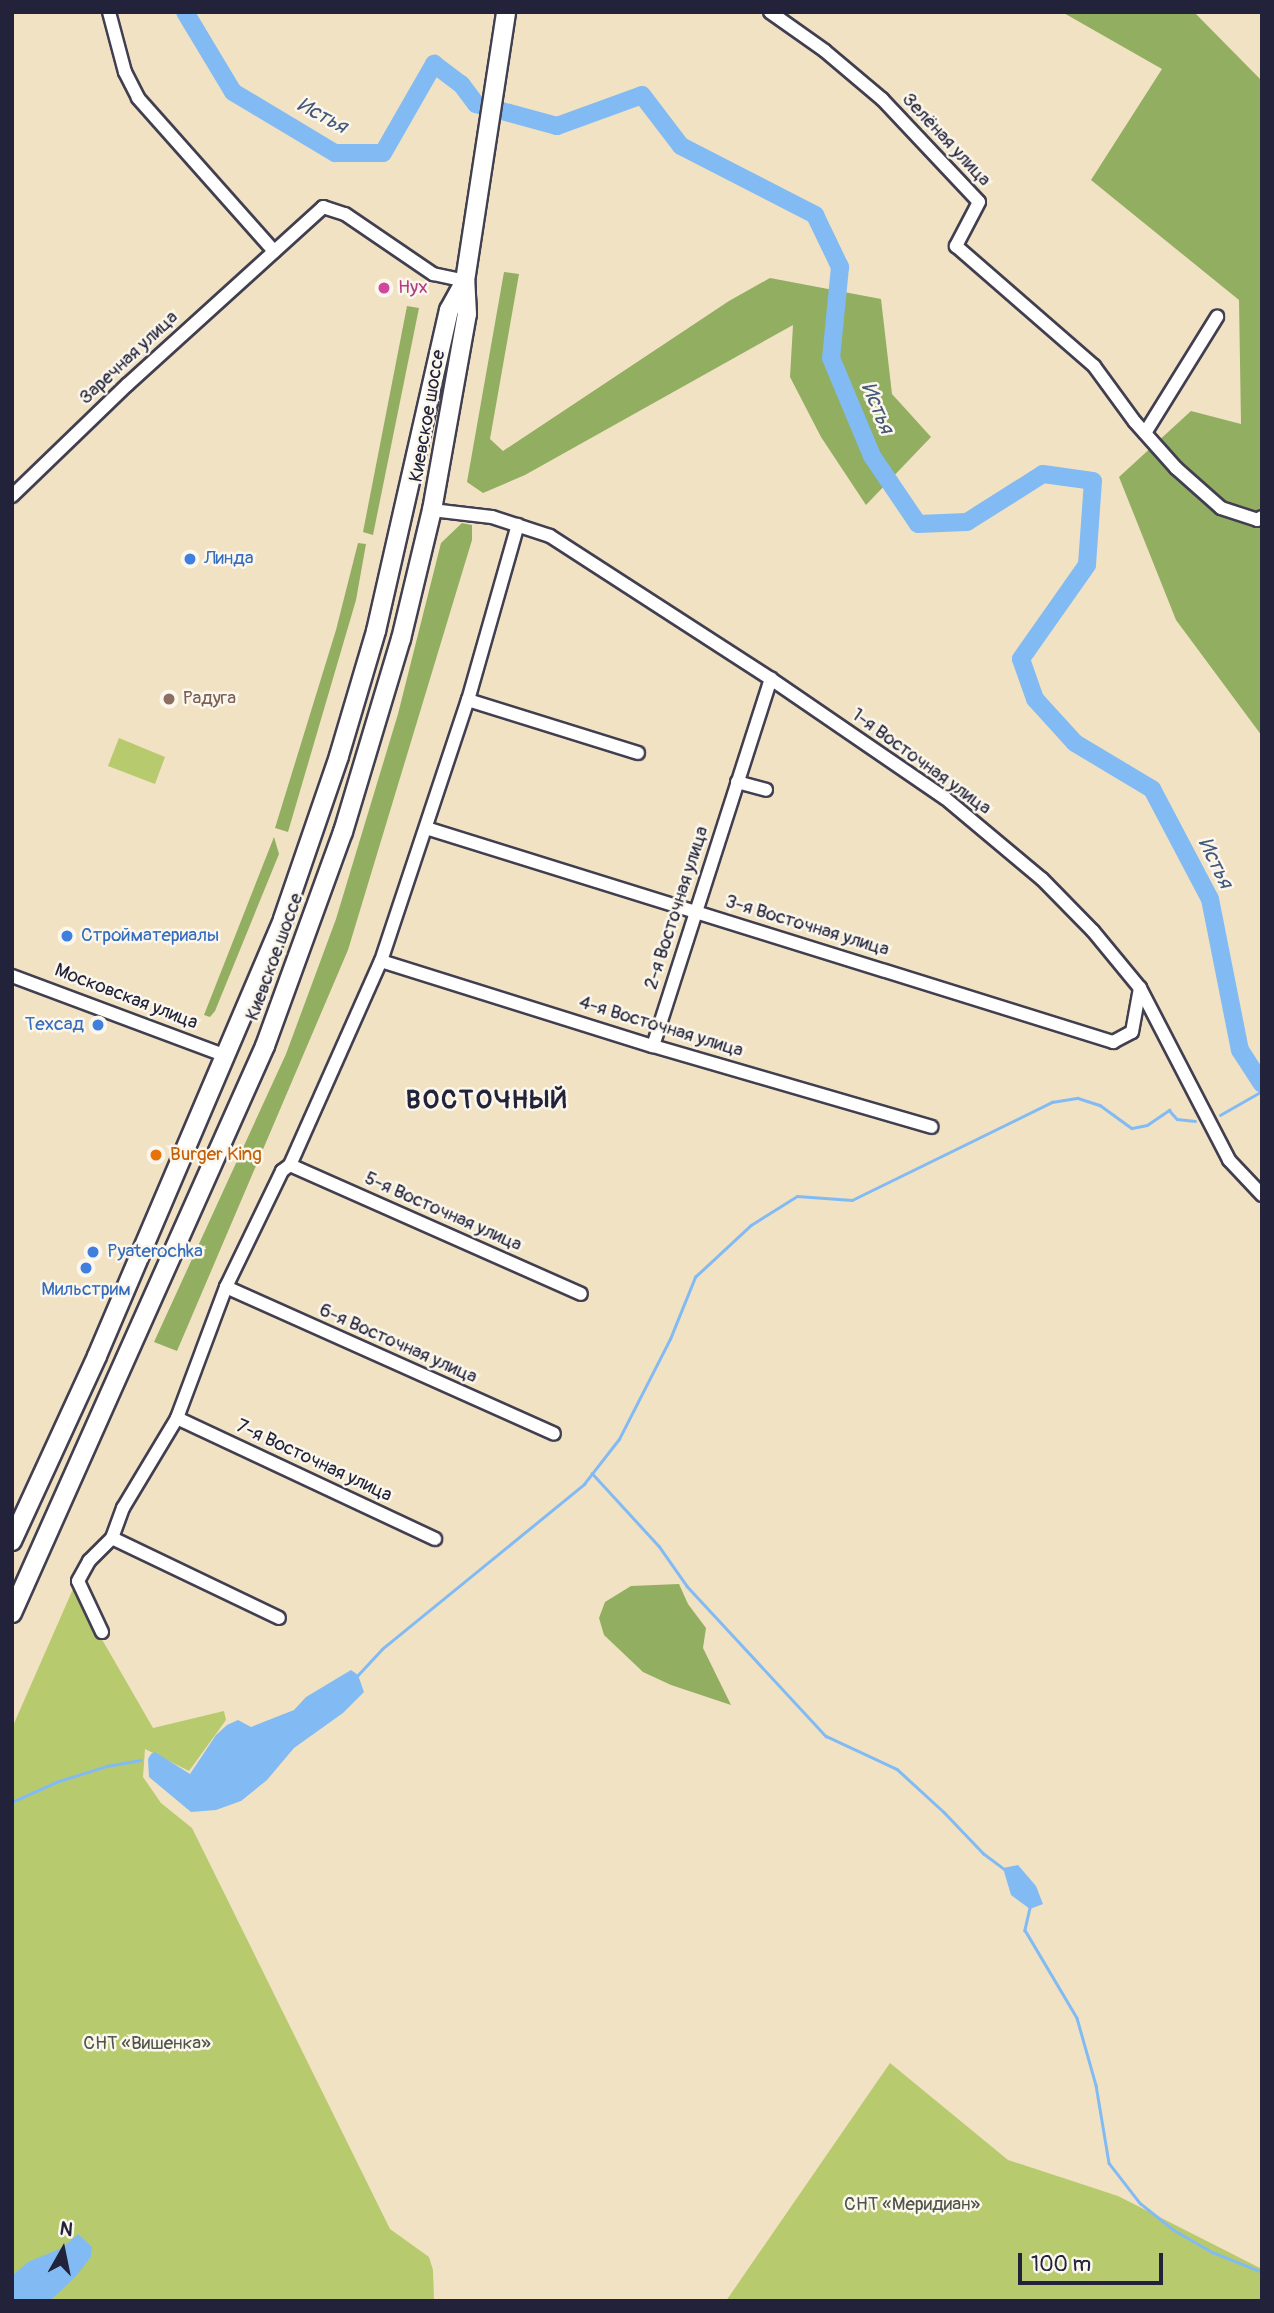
<!DOCTYPE html>
<meta charset="utf-8">
<style>
body{margin:0}
#map{position:relative;width:1274px;height:2313px;overflow:hidden;background:#f1e2c4;font-family:Pangolin,sans-serif}
div>[style]{position:absolute}
.green>*{inset:0;background:#b8ca6e}
.forest>*{inset:0;background:#92ae61}
.water>*{inset:0;background:#82bbf3}
.stream>*{height:2.5px;margin:-1.25px;padding:0 1.25px;transform-origin:1.25px;border-radius:1.25px;background:#82bbf3}
.river>*{height:18px;margin:-9px;padding:0 9px;transform-origin:9px;border-radius:9px;background:#82bbf3}
.roads{filter:drop-shadow(2px 0 #413f50) drop-shadow(-2px 0 #413f50) drop-shadow(0 2px #413f50) drop-shadow(0 -2px #413f50)}
.minor>*{height:12px;margin:-6px;padding:0 6px;transform-origin:6px;border-radius:6px;background:#fff}
.highway>*{height:18px;margin:-9px;padding:0 9px;transform-origin:9px;border-radius:9px;background:#fff}
.dots>*{width:19px;height:19px;translate:-50% -50%;box-sizing:border-box;border:4px solid #fbf7ec;border-radius:50%}
span{translate:-50% -50%;white-space:nowrap;text-align:center;line-height:1.15;-webkit-text-stroke:5px #fbf7ec;paint-order:stroke}
.street-label{font-size:19px;color:#22223b}
.hotel-label{font-size:19px;color:#b23c85}
.left{translate:0 -50%;text-align:left}
.shop-label{font-size:19px;color:#366cbe}
.right{translate:-100% -50%;text-align:right}
.education-label{font-size:19px;color:#785e54}
.food-label{font-size:19px;color:#c56008}
.park-label{font-size:19px;color:#4f544a}
.water-label{font-size:21px;color:#44587b;font-style:italic}
.district-label{font-size:26px;color:#22223b;font-weight:700;letter-spacing:2px}
.frame{position:absolute;inset:0;border:14px solid #22223b;pointer-events:none}
.north{position:absolute;left:28px;top:2215px;width:70px;height:70px;-webkit-text-stroke:5px #fbf7ec;paint-order:stroke;rotate:9deg;font-size:19px;font-weight:700;line-height:28px;text-align:center;color:#22223b}
.north::after{content:'';display:block;margin:auto;width:24px;height:32px;background:#22223b;clip-path:polygon(50% 0,100% 100%,50% 72%,0 100%)}
.scale{position:absolute;left:1018px;top:2253px;width:145px;height:32px;box-sizing:border-box;border:4px solid #22223b;border-top:0;padding-left:9px;font-size:21px;line-height:24px;white-space:nowrap;color:#22223b;-webkit-text-stroke:5px #fbf7ec;paint-order:stroke}
</style>
<div id="map">
<div class="green">
<div style="clip-path:polygon(119px 738px,165px 757px,155px 784px,108px 766px)"></div>
<div style="clip-path:polygon(73px 1589px,153px 1728px,224px 1711px,226px 1720px,189px 1771px,145px 1749px,143px 1777px,161px 1803px,192px 1828px,390px 2229px,429px 2257px,433px 2270px,434px 2301px,12px 2301px,12px 1728px)"></div>
<div style="clip-path:polygon(890px 2063px,1008px 2160px,1118px 2196px,1262px 2269px,1262px 2301px,726px 2301px)"></div>
</div>
<div class="forest">
<div style="clip-path:polygon(1062px 12px,1194px 12px,1262px 81px,1262px 736px,1176px 620px,1119px 477px,1191px 411px,1241px 424px,1239px 300px,1091px 180px,1162px 69px)"></div>
<div style="clip-path:polygon(504px 272px,519px 274px,490px 439px,503px 451px,729px 301px,770px 278px,881px 299px,892px 394px,931px 437px,866px 505px,821px 437px,790px 377px,793px 325px,525px 475px,483px 493px,467px 482px)"></div>
<div style="clip-path:polygon(407px 306px,419px 308px,373px 535px,363px 532px)"></div>
<div style="clip-path:polygon(462px 523px,472px 525px,472px 540px,348px 950px,177px 1351px,154px 1342px,286px 1054px,336px 919px,398px 714px,441px 543px)"></div>
<div style="clip-path:polygon(358px 543px,366px 544px,356px 600px,288px 832px,275px 828px,336px 630px)"></div>
<div style="clip-path:polygon(274px 837px,279px 854px,215px 1011px,210px 1017px,204px 1015px)"></div>
<div style="clip-path:polygon(679px 1584px,688px 1604px,706px 1628px,703px 1648px,731px 1705px,671px 1685px,643px 1672px,604px 1635px,599px 1618px,605px 1602px,631px 1586px)"></div>
</div>
<div class="water">
<div style="clip-path:polygon(351px 1670px,358px 1675px,364px 1692px,343px 1713px,294px 1748px,267px 1780px,241px 1801px,216px 1810px,191px 1812px,149px 1777px,148px 1759px,151px 1754px,155px 1752px,190px 1774px,216px 1735px,227px 1725px,238px 1720px,251px 1727px,294px 1710px,306px 1697px)"></div>
<div style="clip-path:polygon(1018px 1865px,1036px 1886px,1043px 1904px,1030px 1909px,1011px 1895px,1003px 1868px)"></div>
<div style="clip-path:polygon(78px 2234px,92px 2247px,91px 2257px,76px 2276px,50px 2301px,12px 2301px,12px 2276px,28px 2262px,62px 2248px)"></div>
</div>
<div class="stream">
<div style="left:1220px;top:1115px;width:48px;rotate:-29.7deg"></div>
<div style="left:592px;top:1473px;width:99px;rotate:47.5deg"></div>
<div style="left:659px;top:1546px;width:49px;rotate:55deg"></div>
<div style="left:687px;top:1586px;width:205px;rotate:47.2deg"></div>
<div style="left:826px;top:1736px;width:78px;rotate:24.9deg"></div>
<div style="left:897px;top:1769px;width:64px;rotate:42.5deg"></div>
<div style="left:944px;top:1812px;width:57px;rotate:46.4deg"></div>
<div style="left:983px;top:1853px;width:26px;rotate:37deg"></div>
<div style="left:356px;top:1677px;width:38px;rotate:-47deg"></div>
<div style="left:382px;top:1649px;width:261px;rotate:-39.2deg"></div>
<div style="left:584px;top:1484px;width:57px;rotate:-52.1deg"></div>
<div style="left:619px;top:1439px;width:112px;rotate:-63deg"></div>
<div style="left:670px;top:1339px;width:67px;rotate:-68deg"></div>
<div style="left:695px;top:1277px;width:76px;rotate:-42.9deg"></div>
<div style="left:751px;top:1225px;width:54px;rotate:-32.2deg"></div>
<div style="left:797px;top:1196px;width:55px;rotate:4.2deg"></div>
<div style="left:852px;top:1200px;width:223px;rotate:-26.1deg"></div>
<div style="left:1052px;top:1102px;width:26px;rotate:-9deg"></div>
<div style="left:1078px;top:1098px;width:23px;rotate:18deg"></div>
<div style="left:1100px;top:1105px;width:39px;rotate:36deg"></div>
<div style="left:1132px;top:1128px;width:15px;rotate:-11deg"></div>
<div style="left:1147px;top:1125px;width:27px;rotate:-34deg"></div>
<div style="left:1169px;top:1110px;width:12px;rotate:48deg"></div>
<div style="left:1177px;top:1119px;width:18px;rotate:6deg"></div>
<div style="left:12px;top:1802px;width:51px;rotate:-24.1deg"></div>
<div style="left:59px;top:1781px;width:50px;rotate:-17.4deg"></div>
<div style="left:107px;top:1766px;width:34px;rotate:-10deg"></div>
<div style="left:1030px;top:1908px;width:23px;rotate:103deg"></div>
<div style="left:1025px;top:1930px;width:102px;rotate:59.4deg"></div>
<div style="left:1077px;top:2018px;width:70px;rotate:74.2deg"></div>
<div style="left:1096px;top:2085px;width:79px;rotate:80.5deg"></div>
<div style="left:1109px;top:2163px;width:51px;rotate:52.2deg"></div>
<div style="left:1140px;top:2203px;width:43px;rotate:38.5deg"></div>
<div style="left:1174px;top:2230px;width:44px;rotate:30.1deg"></div>
<div style="left:1212px;top:2252px;width:54px;rotate:21.8deg"></div>
</div>
<div class="river">
<div style="left:185px;top:12px;width:93px;rotate:59deg"></div>
<div style="left:233px;top:92px;width:119px;rotate:30.9deg"></div>
<div style="left:335px;top:153px;width:48px"></div>
<div style="left:383px;top:153px;width:103px;rotate:-60.2deg"></div>
<div style="left:434px;top:64px;width:34px;rotate:37deg"></div>
<div style="left:461px;top:84px;width:25px;rotate:53deg"></div>
<div style="left:476px;top:104px;width:84px;rotate:15.2deg"></div>
<div style="left:557px;top:126px;width:90px;rotate:-20deg"></div>
<div style="left:642px;top:95px;width:64px;rotate:52.6deg"></div>
<div style="left:681px;top:146px;width:151px;rotate:27.2deg"></div>
<div style="left:815px;top:215px;width:58px;rotate:64.3deg"></div>
<div style="left:840px;top:267px;width:91px;rotate:95.6deg"></div>
<div style="left:831px;top:358px;width:106px;rotate:67.3deg"></div>
<div style="left:872px;top:456px;width:82px;rotate:55.9deg"></div>
<div style="left:918px;top:524px;width:49px;rotate:-2.3deg"></div>
<div style="left:967px;top:522px;width:90px;rotate:-32.3deg"></div>
<div style="left:1043px;top:474px;width:50px;rotate:8deg"></div>
<div style="left:1093px;top:481px;width:84px;rotate:94.1deg"></div>
<div style="left:1087px;top:565px;width:115px;rotate:125.1deg"></div>
<div style="left:1021px;top:659px;width:42px;rotate:70.7deg"></div>
<div style="left:1035px;top:699px;width:59px;rotate:47.7deg"></div>
<div style="left:1075px;top:743px;width:90px;rotate:30.9deg"></div>
<div style="left:1152px;top:789px;width:124px;rotate:62.2deg"></div>
<div style="left:1210px;top:899px;width:154px;rotate:78.8deg"></div>
<div style="left:1240px;top:1050px;width:40px;rotate:57.1deg"></div>
</div>
<div class="roads">
<div class="minor">
<div style="left:109px;top:12px;width:62px;rotate:75.1deg"></div>
<div style="left:125px;top:72px;width:29px;rotate:63deg"></div>
<div style="left:138px;top:98px;width:205px;rotate:48.4deg"></div>
<div style="left:770px;top:12px;width:67px;rotate:35.3deg"></div>
<div style="left:825px;top:51px;width:75px;rotate:40.1deg"></div>
<div style="left:882px;top:99px;width:141px;rotate:46.7deg"></div>
<div style="left:979px;top:202px;width:50px;rotate:117.6deg"></div>
<div style="left:956px;top:246px;width:183px;rotate:41deg"></div>
<div style="left:1094px;top:366px;width:69px;rotate:53.8deg"></div>
<div style="left:1135px;top:422px;width:62px;rotate:48.3deg"></div>
<div style="left:1176px;top:468px;width:60px;rotate:41.6deg"></div>
<div style="left:1221px;top:508px;width:38px;rotate:18deg"></div>
<div style="left:1257px;top:520px;width:6px;rotate:-31deg"></div>
<div style="left:1145px;top:433px;width:137px;rotate:-58.2deg"></div>
<div style="left:12px;top:496px;width:160px;rotate:-44deg"></div>
<div style="left:127px;top:385px;width:265px;rotate:-42.2deg"></div>
<div style="left:323px;top:207px;width:23px;rotate:18deg"></div>
<div style="left:345px;top:214px;width:107px;rotate:34.3deg"></div>
<div style="left:433px;top:274px;width:33px;rotate:12deg"></div>
<div style="left:432px;top:510px;width:60px;rotate:6.7deg"></div>
<div style="left:492px;top:517px;width:61px;rotate:18.1deg"></div>
<div style="left:550px;top:536px;width:263px;rotate:32.9deg"></div>
<div style="left:771px;top:679px;width:211px;rotate:34.4deg"></div>
<div style="left:945px;top:798px;width:126px;rotate:39.9deg"></div>
<div style="left:1042px;top:879px;width:73px;rotate:45.6deg"></div>
<div style="left:1093px;top:931px;width:74px;rotate:50.5deg"></div>
<div style="left:1140px;top:988px;width:194px;rotate:62.6deg"></div>
<div style="left:1229px;top:1160px;width:48px;rotate:46.7deg"></div>
<div style="left:468px;top:700px;width:178px;rotate:17.3deg"></div>
<div style="left:737px;top:782px;width:30px;rotate:15deg"></div>
<div style="left:426px;top:828px;width:720px;rotate:17.3deg"></div>
<div style="left:1113px;top:1042px;width:21px;rotate:-28deg"></div>
<div style="left:1132px;top:1032px;width:45px;rotate:-79.7deg"></div>
<div style="left:381px;top:961px;width:285px;rotate:17.4deg"></div>
<div style="left:653px;top:1046px;width:290px;rotate:16.2deg"></div>
<div style="left:12px;top:976px;width:228px;rotate:20.5deg"></div>
<div style="left:653px;top:1046px;width:386px;rotate:-72.2deg"></div>
<div style="left:290px;top:1165px;width:318px;rotate:23.9deg"></div>
<div style="left:226px;top:1287px;width:359px;rotate:24.1deg"></div>
<div style="left:177px;top:1418px;width:285px;rotate:25.1deg"></div>
<div style="left:112px;top:1538px;width:185px;rotate:25.6deg"></div>
<div style="left:102px;top:1632px;width:56px;rotate:-115.2deg"></div>
<div style="left:78px;top:1581px;width:23px;rotate:-61deg"></div>
<div style="left:89px;top:1561px;width:33px;rotate:-45deg"></div>
<div style="left:112px;top:1538px;width:32px;rotate:-70deg"></div>
<div style="left:123px;top:1508px;width:105px;rotate:-59deg"></div>
<div style="left:177px;top:1418px;width:140px;rotate:-69.5deg"></div>
<div style="left:226px;top:1287px;width:129px;rotate:-64.2deg"></div>
<div style="left:282px;top:1171px;width:10px;rotate:-37deg"></div>
<div style="left:290px;top:1165px;width:223px;rotate:-66deg"></div>
<div style="left:381px;top:961px;width:275px;rotate:-71.6deg"></div>
<div style="left:468px;top:700px;width:182px;rotate:-74.1deg"></div>
</div>
<div class="highway">
<div style="left:12px;top:1541px;width:204px;rotate:-65.3deg"></div>
<div style="left:97px;top:1356px;width:475px;rotate:-66.9deg"></div>
<div style="left:283px;top:919px;width:172px;rotate:-71deg"></div>
<div style="left:339px;top:756px;width:130px;rotate:-73.5deg"></div>
<div style="left:376px;top:631px;width:329px;rotate:-77.2deg"></div>
<div style="left:449px;top:310px;width:33px;rotate:-61deg"></div>
<div style="left:12px;top:1613px;width:621px;rotate:-65.95deg"></div>
<div style="left:265px;top:1046px;width:228px;rotate:-70deg"></div>
<div style="left:343px;top:832px;width:202px;rotate:-73.3deg"></div>
<div style="left:401px;top:639px;width:133px;rotate:-76.5deg"></div>
<div style="left:432px;top:510px;width:199px;rotate:-79.9deg"></div>
<div style="left:467px;top:314px;width:33px;rotate:-93deg"></div>
<div style="left:465px;top:281px;width:272px;rotate:-81.3deg"></div>
</div>
</div>
<div class="dots">
<div style="left:384px;top:288px;background:#d1479c"></div>
<div style="left:190px;top:559px;background:#3f7fe0"></div>
<div style="left:169px;top:699px;background:#8d6e63"></div>
<div style="left:67px;top:936px;background:#3f7fe0"></div>
<div style="left:98px;top:1025px;background:#3f7fe0"></div>
<div style="left:156px;top:1155px;background:#e8710a"></div>
<div style="left:93px;top:1252px;background:#3f7fe0"></div>
<div style="left:86px;top:1268px;background:#3f7fe0"></div>
</div>
<div class="street-label">
<span style="left:946px;top:140px;rotate:47deg">Зелёная улица</span>
<span style="left:129px;top:358px;rotate:-43deg">Заречная улица</span>
<span style="left:428px;top:416px;rotate:-80deg">Киевское шоссе</span>
<span style="left:921px;top:762px;rotate:36deg">1-я Восточная улица</span>
<span style="left:677px;top:908px;rotate:-72deg">2-я Восточная улица</span>
<span style="left:807px;top:926px;rotate:17deg">3-я Восточная улица</span>
<span style="left:275px;top:957px;rotate:-70deg">Киевское шоссе</span>
<span style="left:126px;top:997px;rotate:21deg">Московская улица</span>
<span style="left:661px;top:1027px;rotate:17deg">4-я Восточная улица</span>
<span style="left:443px;top:1212px;rotate:24deg">5-я Восточная улица</span>
<span style="left:398px;top:1344px;rotate:24deg">6-я Восточная улица</span>
<span style="left:314px;top:1461px;rotate:25deg">7-я Восточная улица</span>
</div>
<div class="hotel-label">
<span class="left" style="left:398px;top:288px">Нух</span>
</div>
<div class="shop-label">
<span class="left" style="left:204px;top:559px">Линда</span>
<span class="left" style="left:81px;top:936px">Стройматериалы</span>
<span class="right" style="left:84px;top:1025px">Техсад</span>
<span class="left" style="left:107px;top:1252px">Pyaterochka</span>
<span style="left:86px;top:1290px">Мильстрим</span>
</div>
<div class="education-label">
<span class="left" style="left:183px;top:699px">Радуга</span>
</div>
<div class="food-label">
<span class="left" style="left:170px;top:1155px">Burger King</span>
</div>
<div class="park-label">
<span style="left:147px;top:2044px">СНТ «Вишенка»</span>
<span style="left:912px;top:2205px">СНТ «Меридиан»</span>
</div>
<div class="water-label">
<span style="left:322px;top:116px;rotate:28deg">Истья</span>
<span style="left:877px;top:408px;rotate:67deg">Истья</span>
<span style="left:1215px;top:863px;rotate:64deg">Истья</span>
</div>
<div class="district-label">
<span style="left:487px;top:1101px">ВОСТОЧНЫЙ</span>
</div>
<div class="frame"></div>
<div class="north">N</div>
<div class="scale">100 m</div>
</div>
